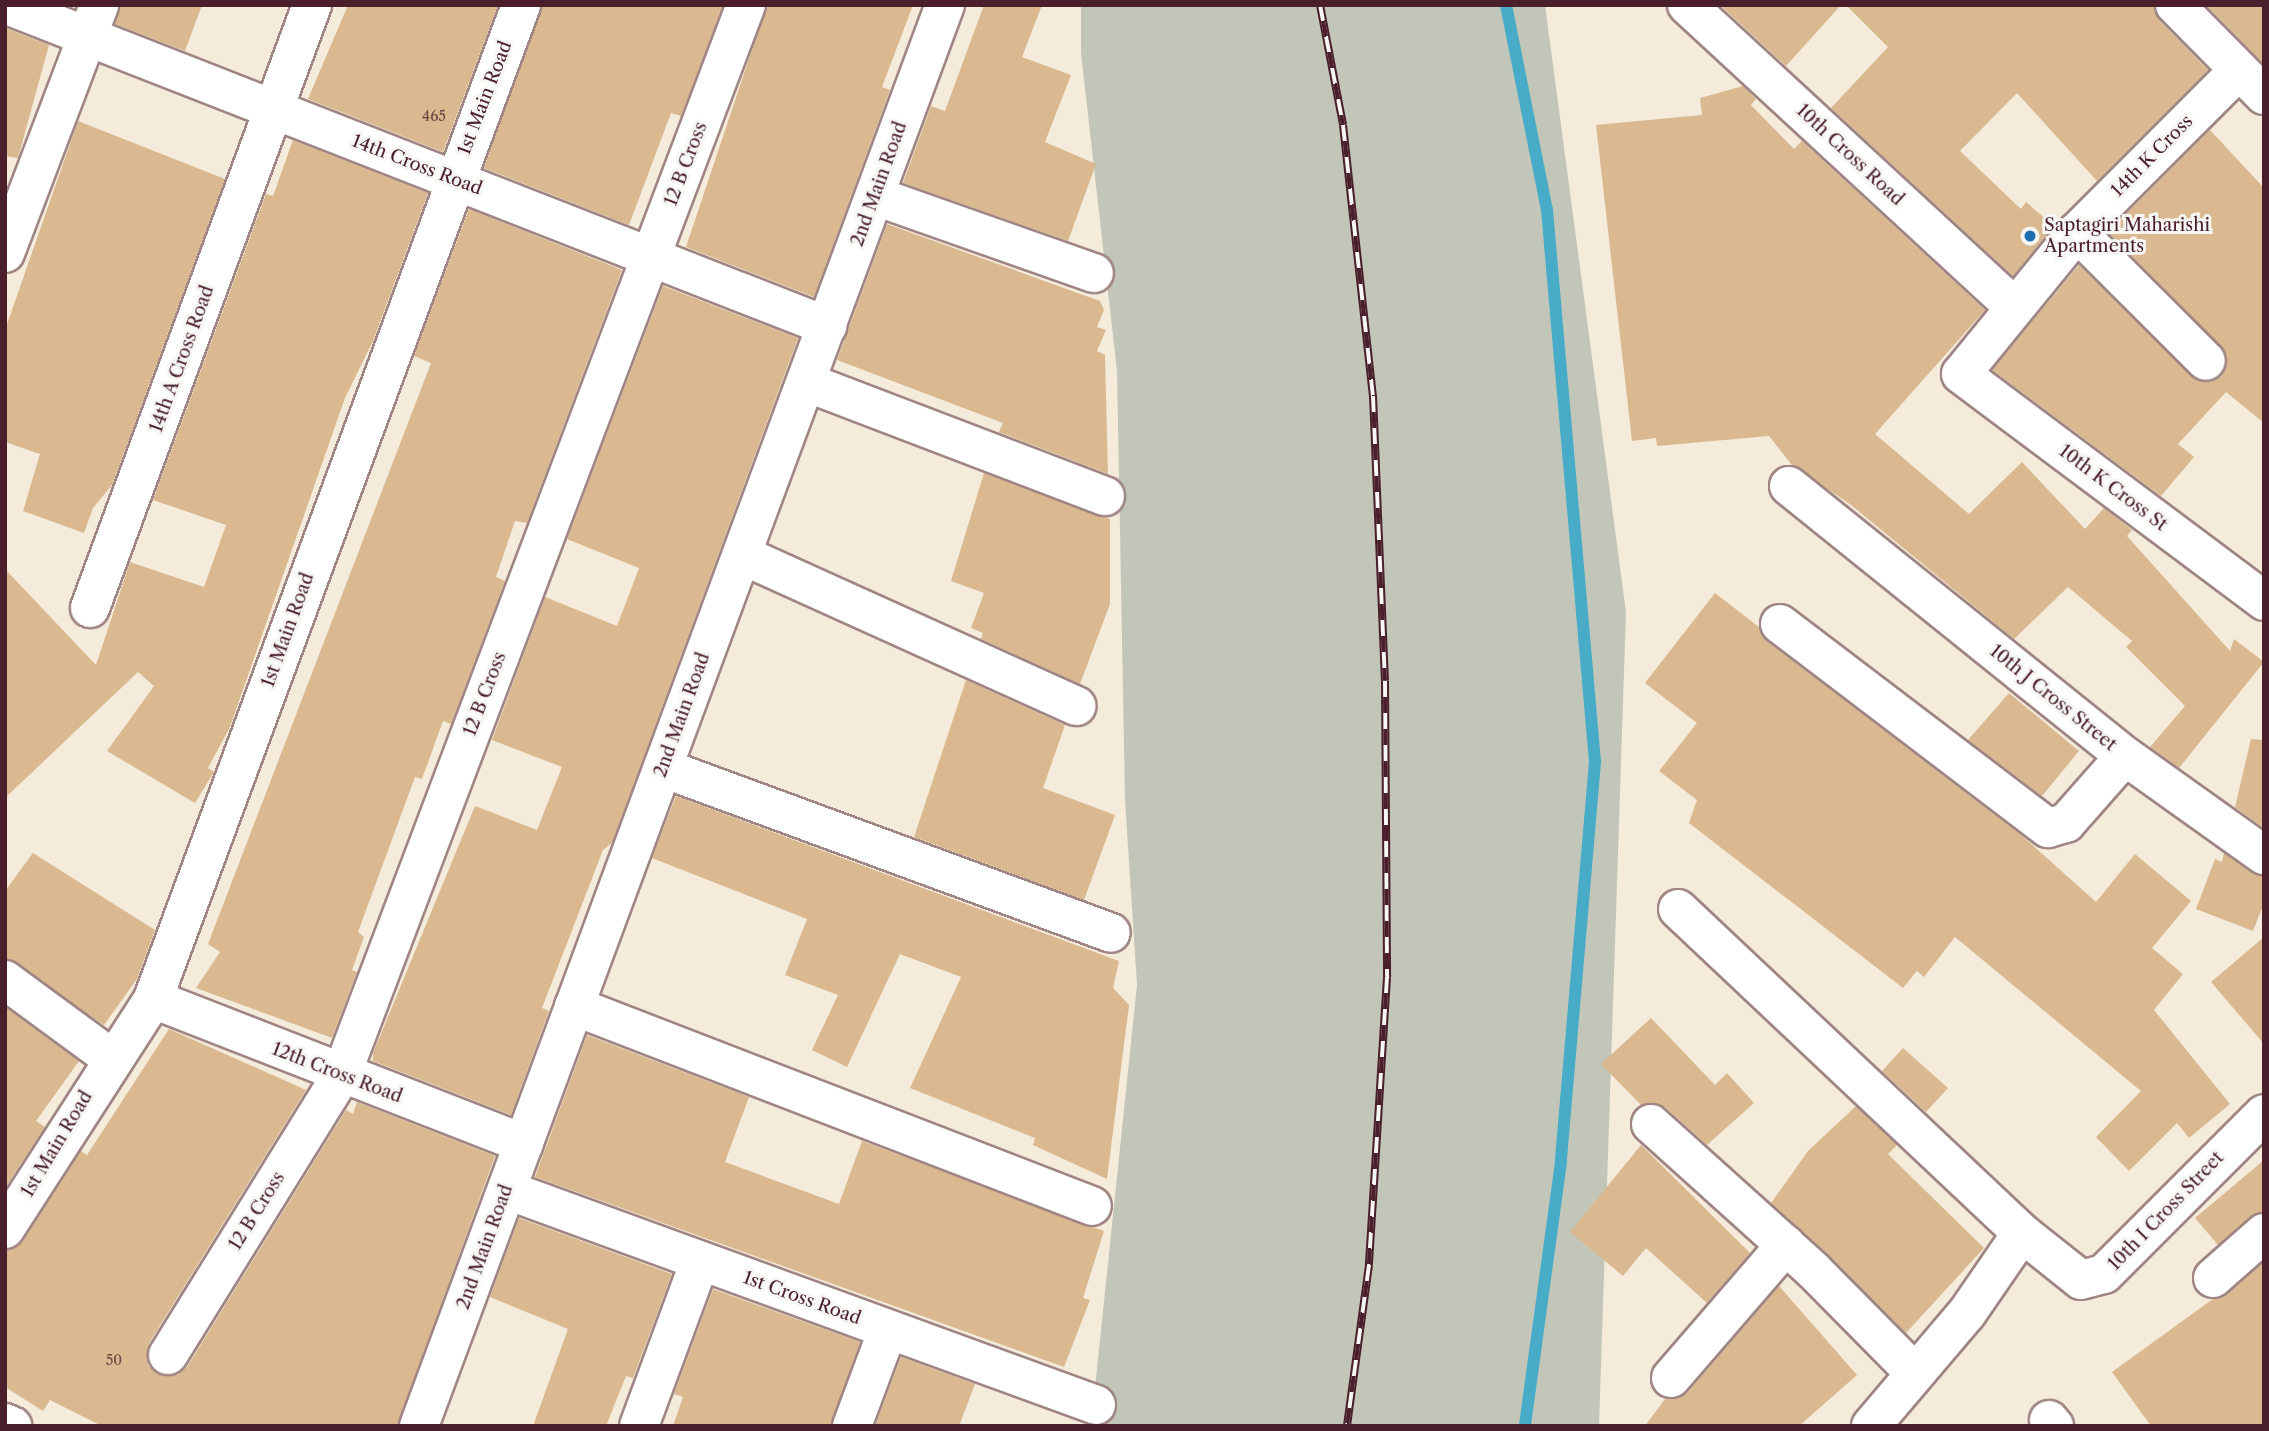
<!DOCTYPE html>
<style>
body{margin:0}
#map{position:relative;width:2269px;height:1431px;overflow:hidden;background:#f4ebdb;font-family:"Libre Caslon Text",serif}
div>[style]{position:absolute}
.industrial>*{inset:0;background:#c2c6b9}
.stream>*{height:12px;margin:-6px;padding:0 6px;transform-origin:6px;border-radius:6px;background:#48acc8}
.building>*{inset:0;background:#dab990}
.roads{filter:drop-shadow(2px 0 #9f8583) drop-shadow(-2px 0 #9f8583) drop-shadow(0 2px #9f8583) drop-shadow(0 -2px #9f8583)}
.minor>*{height:38px;margin:-19px;padding:0 19px;transform-origin:19px;border-radius:19px;background:#fff}
.rail>*{height:8px;margin-top:-4px;transform-origin:0;background:repeating-linear-gradient(90deg,#f6f6f2 0 16px,#4a1f2b 0 32px);box-sizing:border-box;border-block:2px solid #4a1f2b}
.dots>*{width:19px;height:19px;translate:-50% -50%;box-sizing:border-box;border:4px solid #f6f6f2;border-radius:50%}
span{translate:-50% -50%;white-space:nowrap;text-align:center;line-height:1.15;-webkit-text-stroke:6px #f6f6f2;paint-order:stroke}
.number-label{font-size:14px;color:#6e4644}
.number-label span{-webkit-text-stroke-width:0}
.street-label{font-size:18px;color:#4a1f2b}
.poi-label{font-size:18px;color:#4a1f2b}
.left{translate:0 -50%;text-align:left}
.frame{position:absolute;inset:0;border:7px solid #4a1f2b;pointer-events:none}
</style>
<div id="map">
<div class="industrial">
<div style="clip-path:polygon(1081px 5px,1545px 5px,1626px 612px,1599px 1426px,1091px 1426px,1137px 985px,1125px 800px,1117px 371px,1081px 53px)"></div>
</div>
<div class="stream">
<div style="left:1506px;top:5px;width:209px;rotate:78.7deg"></div>
<div style="left:1547px;top:210px;width:554px;rotate:85.03deg"></div>
<div style="left:1595px;top:762px;width:401px;rotate:94.9deg"></div>
<div style="left:1561px;top:1162px;width:266px;rotate:97.8deg"></div>
</div>
<div class="building">
<div style="clip-path:polygon(120px 5px,202px 5px,185px 51px,115px 24px)"></div>
<div style="clip-path:polygon(348px 5px,498px 5px,443px 152px,308px 99px)"></div>
<div style="clip-path:polygon(542px 5px,723px 5px,681px 116px,671px 113px,629px 225px,484px 168px)"></div>
<div style="clip-path:polygon(767px 5px,913px 5px,882px 87px,890px 90px,814px 297px,686px 247px)"></div>
<div style="clip-path:polygon(984px 5px,1042px 5px,1022px 57px,1071px 75px,1045px 142px,1096px 164px,1068px 241px,903px 183px,931px 106px,945px 111px)"></div>
<div style="clip-path:polygon(1720px 5px,1841px 5px,1786px 66px)"></div>
<div style="clip-path:polygon(1846px 5px,2154px 5px,2159px 20px,2208px 70px,2097px 181px,2017px 93px,1960px 151px,2021px 209px,2026px 202px,2054px 226px,2013px 276px,1831px 108px,1888px 47px)"></div>
<div style="clip-path:polygon(2206px 5px,2264px 5px,2264px 64px)"></div>
<div style="clip-path:polygon(5px 28px,49px 45px,18px 158px,5px 156px)"></div>
<div style="clip-path:polygon(1743px 86px,1756px 99px,1751px 105px,1794px 149px,1802px 141px,1985px 310px,1875px 434px,1969px 514px,2022px 462px,2085px 529px,2104px 508px,2132px 530px,2127px 536px,2230px 651px,2234px 639px,2264px 662px,2179px 768px,2150px 747px,2185px 706px,2126px 647px,2132px 641px,2068px 587px,2014px 639px,1851px 505px,1791px 464px,1769px 436px,1657px 446px,1656px 438px,1632px 441px,1596px 125px,1702px 115px,1700px 98px)"></div>
<div style="clip-path:polygon(78px 121px,225px 179px,112px 485px,93px 508px,84px 533px,23px 511px,40px 454px,5px 442px,5px 330px)"></div>
<div style="clip-path:polygon(2210px 130px,2264px 188px,2264px 423px,2226px 392px,2178px 444px,2194px 457px,2161px 496px,1992px 370px,2079px 265px,2191px 376px,2211px 382px,2222px 376px,2227px 356px,2221px 346px,2108px 232px)"></div>
<div style="clip-path:polygon(293px 140px,428px 193px,373px 341px,345px 398px,230px 727px,208px 768px,214px 772px,195px 803px,107px 751px,154px 686px,138px 672px,5px 798px,5px 569px,96px 665px,130px 562px,204px 587px,226px 525px,153px 500px,266px 194px,273px 196px)"></div>
<div style="clip-path:polygon(469px 209px,622px 270px,527px 523px,515px 521px,496px 577px,505px 581px,451px 724px,443px 721px,422px 779px,415px 777px,358px 932px,364px 937px,352px 970px,357px 972px,332px 1038px,196px 988px,220px 952px,208px 944px,431px 363px,414px 356px)"></div>
<div style="clip-path:polygon(887px 224px,1100px 301px,1104px 310px,1097px 327px,1106px 330px,1097px 351px,1105px 355px,1108px 474px,999px 432px,1003px 423px,837px 360px)"></div>
<div style="clip-path:polygon(663px 286px,798px 338px,612px 843px,603px 850px,542px 1008px,549px 1011px,511px 1115px,373px 1061px,373px 1053px,475px 806px,537px 830px,562px 767px,492px 740px,545px 597px,617px 626px,639px 568px,567px 539px)"></div>
<div style="clip-path:polygon(984px 473px,1110px 519px,1110px 604px,1080px 684px,981px 639px,983px 633px,971px 628px,984px 593px,951px 581px)"></div>
<div style="clip-path:polygon(1715px 593px,1759px 627px,1767px 641px,2021px 835px,2096px 902px,2135px 854px,2191px 901px,2152px 948px,2183px 974px,2154px 1010px,2230px 1104px,2189px 1138px,2177px 1123px,2129px 1171px,2096px 1137px,2141px 1091px,1955px 937px,1924px 977px,1917px 971px,1903px 988px,1689px 823px,1697px 800px,1659px 771px,1697px 723px,1645px 683px)"></div>
<div style="clip-path:polygon(966px 680px,1065px 725px,1043px 788px,1115px 815px,1084px 900px,914px 837px)"></div>
<div style="clip-path:polygon(2009px 693px,2079px 751px,2042px 796px,1968px 740px)"></div>
<div style="clip-path:polygon(2251px 739px,2264px 740px,2264px 828px,2235px 807px)"></div>
<div style="clip-path:polygon(676px 796px,1119px 961px,1113px 988px,1129px 1005px,1107px 1179px,1033px 1145px,1035px 1138px,910px 1088px,961px 977px,900px 954px,847px 1067px,812px 1050px,838px 995px,785px 975px,807px 919px,652px 858px)"></div>
<div style="clip-path:polygon(33px 853px,155px 930px,137px 979px,104px 1025px,5px 958px,5px 891px)"></div>
<div style="clip-path:polygon(2224px 853px,2264px 877px,2264px 903px,2253px 931px,2196px 909px,2215px 859px,2222px 862px)"></div>
<div style="clip-path:polygon(2264px 937px,2264px 1044px,2211px 982px)"></div>
<div style="clip-path:polygon(5px 1007px,79px 1061px,36px 1121px,45px 1127px,5px 1188px)"></div>
<div style="clip-path:polygon(1651px 1018px,1715px 1085px,1727px 1073px,1754px 1103px,1707px 1145px,1665px 1107px,1641px 1105px,1601px 1064px)"></div>
<div style="clip-path:polygon(169px 1029px,306px 1090px,149px 1343px,148px 1365px,157px 1374px,178px 1375px,187px 1367px,346px 1110px,353px 1114px,357px 1102px,495px 1156px,397px 1426px,102px 1426px,50px 1400px,43px 1411px,5px 1387px,5px 1251px,23px 1241px,81px 1151px,87px 1155px)"></div>
<div style="clip-path:polygon(587px 1035px,749px 1097px,725px 1162px,839px 1204px,862px 1141px,1104px 1231px,1083px 1298px,1090px 1300px,1064px 1367px,535px 1177px)"></div>
<div style="clip-path:polygon(1903px 1048px,1948px 1088px,1926px 1112px,1882px 1071px)"></div>
<div style="clip-path:polygon(1856px 1106px,1897px 1145px,1888px 1154px,1984px 1248px,1906px 1333px,1771px 1203px,1808px 1151px)"></div>
<div style="clip-path:polygon(1641px 1145px,1750px 1253px,1707px 1303px,1646px 1248px,1623px 1276px,1570px 1232px)"></div>
<div style="clip-path:polygon(2264px 1160px,2264px 1212px,2218px 1245px,2195px 1218px)"></div>
<div style="clip-path:polygon(519px 1218px,672px 1274px,633px 1378px,626px 1376px,606px 1426px,533px 1426px,568px 1329px,490px 1297px)"></div>
<div style="clip-path:polygon(2264px 1262px,2264px 1426px,2151px 1426px,2112px 1372px)"></div>
<div style="clip-path:polygon(1779px 1286px,1857px 1375px,1799px 1426px,1645px 1426px,1665px 1399px,1688px 1392px)"></div>
<div style="clip-path:polygon(713px 1289px,860px 1342px,831px 1426px,673px 1426px,683px 1397px,674px 1394px)"></div>
<div style="clip-path:polygon(901px 1357px,975px 1384px,959px 1426px,875px 1426px)"></div>
</div>
<div class="roads">
<div class="minor">
<div style="left:7px;top:5px;width:881px;rotate:21.38deg"></div>
<div style="left:1687px;top:5px;width:444px;rotate:42.7deg"></div>
<div style="left:2175px;top:5px;width:127px;rotate:45.3deg"></div>
<div style="left:2239px;top:70px;width:229px;rotate:135deg"></div>
<div style="left:2077px;top:232px;width:183px;rotate:129.2deg"></div>
<div style="left:1961px;top:374px;width:379px;rotate:36.8deg"></div>
<div style="left:875px;top:196px;width:232px;rotate:19.4deg"></div>
<div style="left:2077px;top:232px;width:182px;rotate:45deg"></div>
<div style="left:5px;top:253px;width:265px;rotate:-69.2deg"></div>
<div style="left:806px;top:382px;width:320px;rotate:20.9deg"></div>
<div style="left:1789px;top:486px;width:431px;rotate:38.8deg"></div>
<div style="left:2125px;top:756px;width:171px;rotate:35.5deg"></div>
<div style="left:742px;top:555px;width:367px;rotate:24.3deg"></div>
<div style="left:90px;top:608px;width:643px;rotate:-69.79deg"></div>
<div style="left:1780px;top:624px;width:337px;rotate:37.3deg"></div>
<div style="left:2048px;top:828px;width:19px;rotate:-16deg"></div>
<div style="left:2066px;top:823px;width:89px;rotate:-48.6deg"></div>
<div style="left:663px;top:768px;width:477px;rotate:20.2deg"></div>
<div style="left:1678px;top:909px;width:473px;rotate:43.3deg"></div>
<div style="left:2022px;top:1233px;width:75px;rotate:38.5deg"></div>
<div style="left:2081px;top:1280px;width:24px;rotate:-15deg"></div>
<div style="left:2104px;top:1274px;width:226px;rotate:-45deg"></div>
<div style="left:5px;top:980px;width:130px;rotate:36.3deg"></div>
<div style="left:153px;top:999px;width:398px;rotate:21.3deg"></div>
<div style="left:574px;top:1006px;width:555px;rotate:21.11deg"></div>
<div style="left:1651px;top:1124px;width:219px;rotate:42deg"></div>
<div style="left:1814px;top:1271px;width:144px;rotate:45.3deg"></div>
<div style="left:507px;top:1190px;width:627px;rotate:20.05deg"></div>
<div style="left:5px;top:1229px;width:274px;rotate:-57.2deg"></div>
<div style="left:153px;top:999px;width:1060px;rotate:-69.68deg"></div>
<div style="left:2213px;top:1278px;width:68px;rotate:-41.4deg"></div>
<div style="left:168px;top:1355px;width:328px;rotate:-58.2deg"></div>
<div style="left:341px;top:1076px;width:1145px;rotate:-69.29deg"></div>
<div style="left:1671px;top:1378px;width:176px;rotate:-49.2deg"></div>
<div style="left:2049px;top:1420px;width:8px;rotate:50deg"></div>
<div style="left:5px;top:1423px;width:8px;rotate:23deg"></div>
<div style="left:419px;top:1426px;width:1515px;rotate:-69.69deg"></div>
<div style="left:639px;top:1426px;width:176px;rotate:-69.7deg"></div>
<div style="left:852px;top:1426px;width:103px;rotate:-69.6deg"></div>
<div style="left:1871px;top:1426px;width:148px;rotate:-49.7deg"></div>
<div style="left:1967px;top:1313px;width:97px;rotate:-55.5deg"></div>
</div>
</div>
<div class="rail">
<div style="left:1320px;top:5px;width:122px;rotate:79.1deg"></div>
<div style="left:1343px;top:125px;width:273px;rotate:83.7deg"></div>
<div style="left:1373px;top:396px;width:285px;rotate:87.6deg"></div>
<div style="left:1385px;top:681px;width:296px;rotate:89.6deg"></div>
<div style="left:1387px;top:977px;width:289px;rotate:93.6deg"></div>
<div style="left:1369px;top:1265px;width:162px;rotate:97.8deg"></div>
</div>
<div class="dots">
<div style="left:2030px;top:236px;background:#1f6fb2"></div>
</div>
<div class="number-label">
<span style="left:434px;top:116px">465</span>
<span style="left:114px;top:1360px">50</span>
</div>
<div class="street-label">
<span style="left:485px;top:98px;rotate:-69deg">1st Main Road</span>
<span style="left:1850px;top:155px;rotate:43deg">10th Cross Road</span>
<span style="left:2152px;top:156px;rotate:-45deg">14th K Cross</span>
<span style="left:686px;top:164px;rotate:-69deg">12 B Cross</span>
<span style="left:417px;top:165px;rotate:21deg">14th Cross Road</span>
<span style="left:879px;top:184px;rotate:-70deg">2nd Main Road</span>
<span style="left:182px;top:359px;rotate:-70deg">14th A Cross Road</span>
<span style="left:2113px;top:488px;rotate:37deg">10th K Cross St</span>
<span style="left:288px;top:630px;rotate:-70deg">1st Main Road</span>
<span style="left:485px;top:694px;rotate:-69deg">12 B Cross</span>
<span style="left:2053px;top:698px;rotate:39deg">10th J Cross Street</span>
<span style="left:682px;top:715px;rotate:-70deg">2nd Main Road</span>
<span style="left:337px;top:1073px;rotate:21deg">12th Cross Road</span>
<span style="left:57px;top:1144px;rotate:-59deg">1st Main Road</span>
<span style="left:257px;top:1211px;rotate:-58deg">12 B Cross</span>
<span style="left:2166px;top:1211px;rotate:-46deg">10th I Cross Street</span>
<span style="left:485px;top:1247px;rotate:-70deg">2nd Main Road</span>
<span style="left:802px;top:1298px;rotate:20deg">1st Cross Road</span>
</div>
<div class="poi-label">
<span class="left" style="left:2044px;top:236px">Saptagiri Maharishi<br>Apartments</span>
</div>
<div class="frame"></div>
</div>
